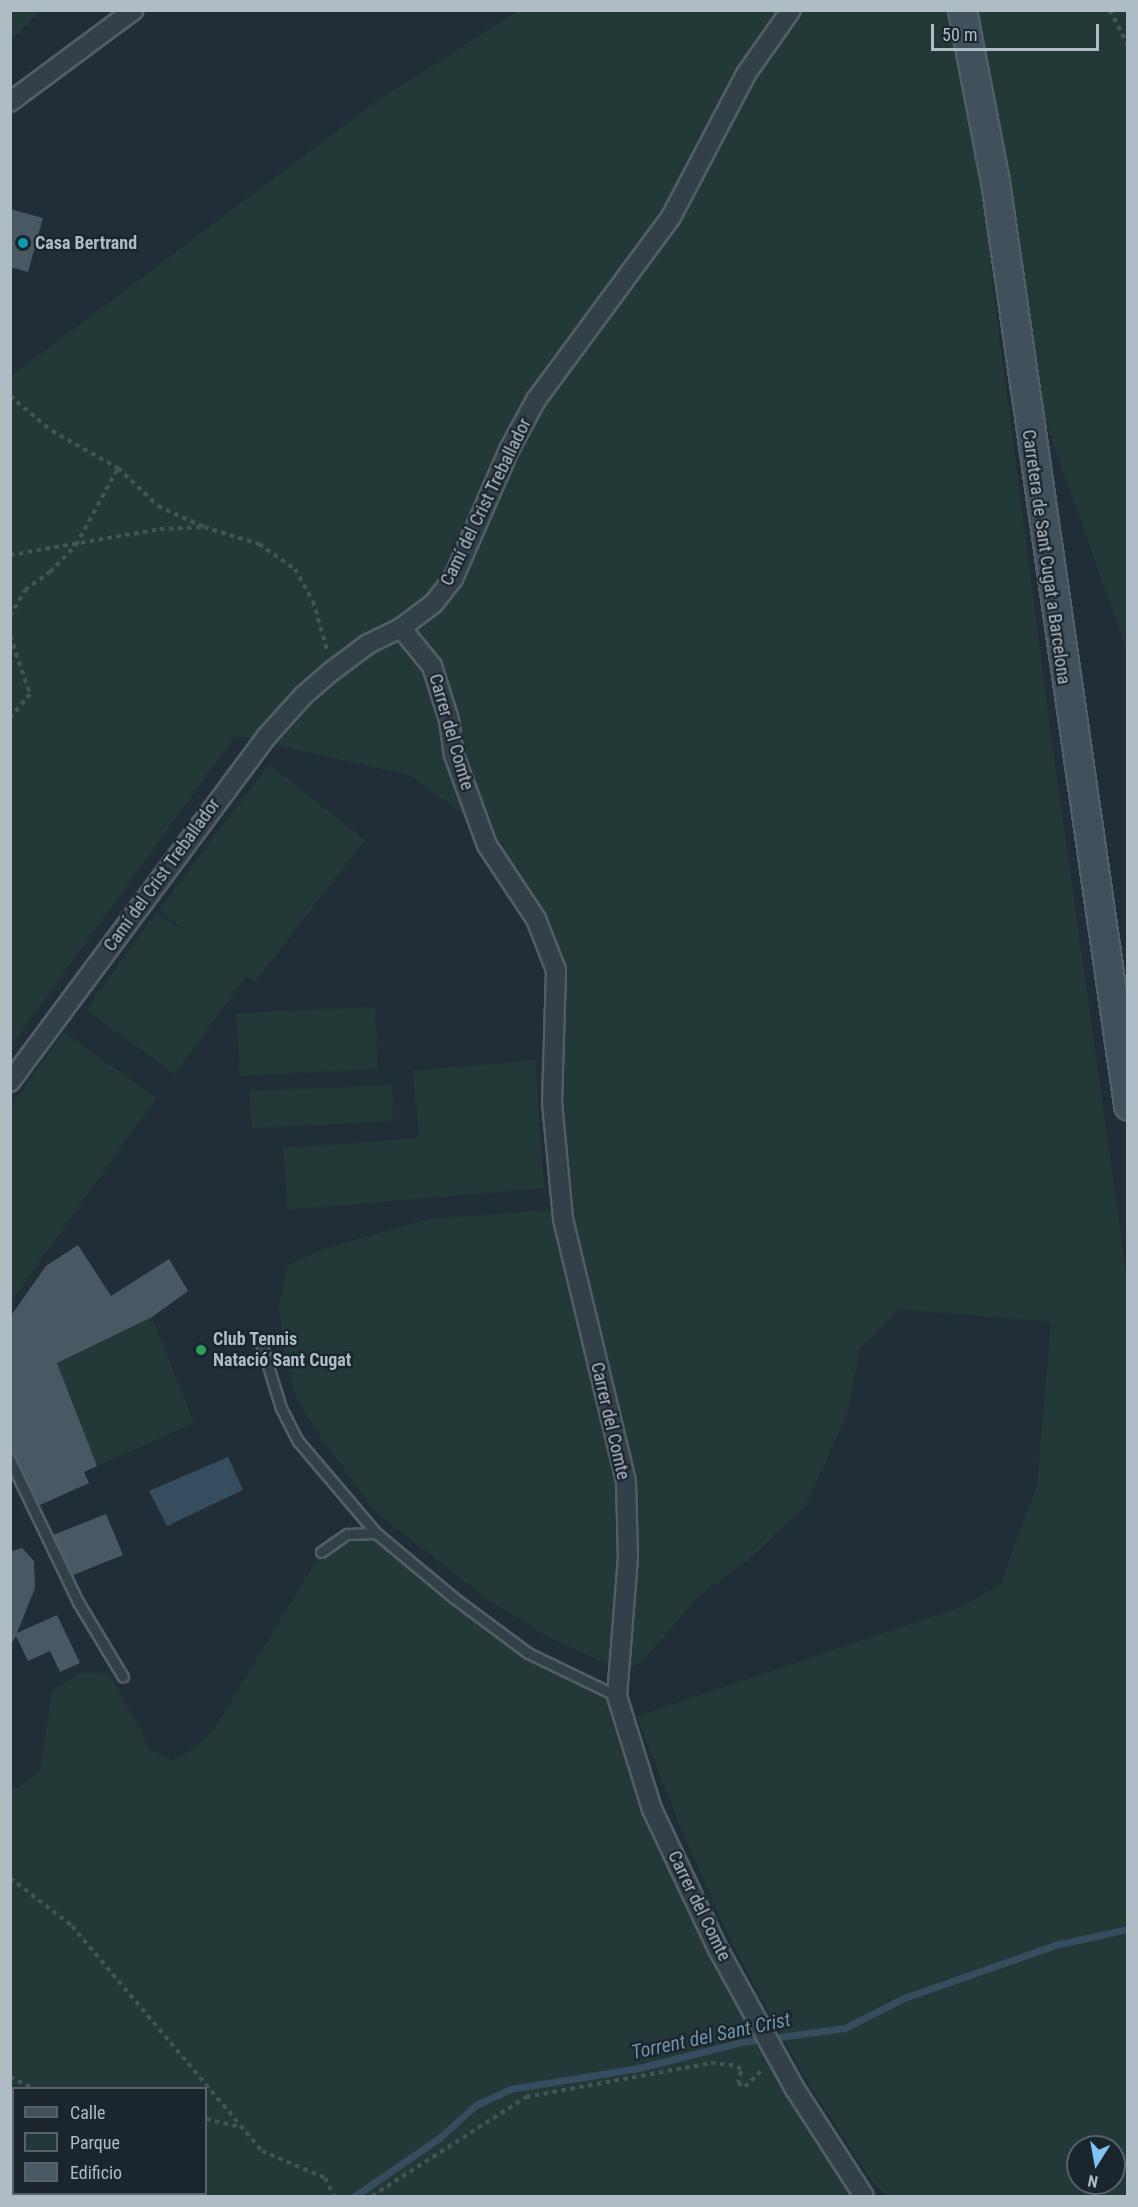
<!DOCTYPE html>
<meta charset="utf-8">
<style>
body{margin:0}
#map{position:relative;width:1138px;height:2207px;overflow:hidden;background:#212e38;font-family:"Roboto Condensed",sans-serif}
div>[style]{position:absolute}
.green>*{inset:0;background:#233937}
.water>*{inset:0;background:#354d5f}
.stream>*{height:7px;margin:-3.5px;padding:0 3.5px;transform-origin:3.5px;border-radius:3.5px;background:#354d5f}
.building>*{inset:0;background:#495964}
.path>*{height:4px;margin-top:-2px;transform-origin:0;background:repeating-linear-gradient(90deg,#405554 0 4.5px,transparent 0 9px)}
.roads{filter:drop-shadow(2px 0 #525e66) drop-shadow(-2px 0 #525e66) drop-shadow(0 2px #525e66) drop-shadow(0 -2px #525e66)}
.lane>*{height:9px;margin:-4.5px;padding:0 4.5px;transform-origin:4.5px;border-radius:4.5px;background:#344048}
.street>*{height:18px;margin:-9px;padding:0 9px;transform-origin:9px;border-radius:9px;background:#344048}
.secondary>*{height:27px;margin:-13.5px;padding:0 13.5px;transform-origin:13.5px;border-radius:13.5px;background:#42505b}
.dots>*{width:16px;height:16px;translate:-50% -50%;box-sizing:border-box;border:3px solid #1a252d;border-radius:50%}
span{translate:-50% -50%;white-space:nowrap;text-align:center;line-height:1.15;-webkit-text-stroke:4.5px #1a252d;paint-order:stroke}
.poi-label{font-size:18px;color:#afbbc5;font-weight:700}
.left{translate:0 -50%;text-align:left}
.street-label{font-size:18px;color:#afbbc5}
.water-label{font-size:20px;color:#7092a9;font-style:italic}
.frame{position:absolute;inset:0;border:12px solid #afbbc5;pointer-events:none}
.legend{position:absolute;left:12px;top:2087px;width:195px;height:108px;box-sizing:border-box;background:#1a252d;border:2px solid #56616a;margin:0;padding:8px 10px;list-style:none;font-size:18px;color:#afbbc5}
.legend li{display:flex;align-items:center;gap:12px;height:30px}
.legend b{width:30px;border:2px solid #56616a}
.north{position:absolute;left:1066px;top:2135px;width:60px;height:60px;box-sizing:border-box;background:#1a252d;border:2px solid #56616a;border-radius:50%;rotate:191deg;font-size:16px;font-weight:700;line-height:24px;text-align:center;color:#afbbc5}
.north::after{content:'';display:block;margin:auto;width:21px;height:27px;background:#82c3f6;clip-path:polygon(50% 0,100% 100%,50% 72%,0 100%)}
.scale{position:absolute;left:931px;top:24px;width:168px;height:27px;box-sizing:border-box;border:3px solid #afbbc5;border-top:0;padding-left:8px;font-size:18px;line-height:21px;white-space:nowrap;color:#afbbc5;-webkit-text-stroke:4px #1a252d;paint-order:stroke}
</style>
<div id="map">
<div class="green">
<div style="clip-path:polygon(11px 10px,41px 10px,41px 11px,11px 40px)"></div>
<div style="clip-path:polygon(evenodd,518px 11px,1127px 11px,1127px 651px,990px 265px,1051px 735px,1127px 1278px,1127px 2196px,887px 2196px,872px 2181px,805px 2078px,732px 1943px,684px 1836px,637px 1716px,962px 1607px,1001px 1583px,1037px 1485px,1051px 1322px,899px 1309px,860px 1349px,847px 1415px,806px 1505px,754px 1555px,697px 1598px,640px 1664px,619px 1669px,550px 1638px,487px 1599px,377px 1513px,324px 1442px,298px 1401px,286px 1362px,279px 1304px,288px 1265px,324px 1249px,428px 1219px,562px 1209px,556px 970px,487px 845px,508px 847px,409px 775px,235px 736px,11px 1046px,11px 376px,374px 103px,518px 11px,1078px 2147px,1114px 2147px,1114px 2183px,1078px 2183px,1078px 2147px)"></div>
<div style="clip-path:polygon(269px 764px,365px 840px,255px 982px,246px 976px,175px 1074px,86px 1010px,156px 913px,197px 940px,159px 910px)"></div>
<div style="clip-path:polygon(375px 1007px,378px 1069px,240px 1076px,236px 1013px)"></div>
<div style="clip-path:polygon(64px 1032px,156px 1098px,11px 1302px,11px 1106px)"></div>
<div style="clip-path:polygon(535px 1060px,544px 1188px,288px 1210px,283px 1148px,419px 1138px,413px 1071px)"></div>
<div style="clip-path:polygon(392px 1085px,393px 1121px,252px 1128px,249px 1091px)"></div>
<div style="clip-path:polygon(152px 1317px,194px 1423px,97px 1466px,57px 1363px)"></div>
<div style="clip-path:polygon(evenodd,376px 1533px,528px 1653px,617px 1696px,652px 1809px,855px 2196px,11px 2196px,11px 1787px,18px 1788px,40px 1771px,52px 1691px,80px 1673px,108px 1672px,151px 1750px,173px 1760px,192px 1750px,215px 1728px,321px 1552px,347px 1534px,376px 1533px,14px 2088px,206px 2088px,206px 2194px,14px 2194px,14px 2088px)"></div>
</div>
<div class="water">
<div style="clip-path:polygon(228px 1457px,243px 1490px,167px 1526px,149px 1491px)"></div>
</div>
<div class="stream">
<div style="left:355px;top:2196px;width:102px;rotate:-34.6deg"></div>
<div style="left:439px;top:2138px;width:50px;rotate:-41.7deg"></div>
<div style="left:476px;top:2105px;width:38px;rotate:-25deg"></div>
<div style="left:510px;top:2089px;width:131px;rotate:-9.2deg"></div>
<div style="left:639px;top:2068px;width:106px;rotate:-14.2deg"></div>
<div style="left:742px;top:2042px;width:104px;rotate:-7.7deg"></div>
<div style="left:845px;top:2028px;width:66px;rotate:-27deg"></div>
<div style="left:904px;top:1998px;width:160px;rotate:-19.3deg"></div>
<div style="left:1055px;top:1945px;width:75px;rotate:-12.4deg"></div>
</div>
<div class="building">
<div style="clip-path:polygon(10px 209px,43px 218px,28px 272px,10px 267px)"></div>
<div style="clip-path:polygon(78px 1245px,111px 1296px,169px 1259px,188px 1291px,152px 1317px,57px 1363px,97px 1466px,84px 1472px,89px 1483px,40px 1505px,10px 1452px,10px 1317px,46px 1266px)"></div>
<div style="clip-path:polygon(106px 1514px,123px 1555px,73px 1575px,53px 1535px)"></div>
<div style="clip-path:polygon(22px 1548px,34px 1561px,35px 1588px,17px 1633px,57px 1615px,80px 1663px,60px 1672px,50px 1651px,28px 1661px,16px 1636px,10px 1646px,10px 1552px)"></div>
</div>
<div class="path">
<div style="left:1110px;top:10px;width:40px;rotate:63.4deg"></div>
<div style="left:10px;top:396px;width:55px;rotate:39.8deg"></div>
<div style="left:52px;top:431px;width:76px;rotate:29.3deg"></div>
<div style="left:118px;top:468px;width:55px;rotate:43.5deg"></div>
<div style="left:158px;top:506px;width:51px;rotate:24.5deg"></div>
<div style="left:204px;top:527px;width:58px;rotate:17.2deg"></div>
<div style="left:259px;top:544px;width:44px;rotate:34.8deg"></div>
<div style="left:295px;top:569px;width:37px;rotate:61deg"></div>
<div style="left:313px;top:601px;width:51px;rotate:74.1deg"></div>
<div style="left:10px;top:555px;width:152px;rotate:-9.8deg"></div>
<div style="left:160px;top:529px;width:43px;rotate:-2.7deg"></div>
<div style="left:10px;top:616px;width:30px;rotate:-60deg"></div>
<div style="left:25px;top:590px;width:31px;rotate:-36deg"></div>
<div style="left:50px;top:572px;width:37px;rotate:-46deg"></div>
<div style="left:76px;top:545px;width:88px;rotate:-61.4deg"></div>
<div style="left:10px;top:636px;width:61px;rotate:71deg"></div>
<div style="left:30px;top:694px;width:31px;rotate:130deg"></div>
<div style="left:10px;top:1878px;width:78px;rotate:37.7deg"></div>
<div style="left:72px;top:1926px;width:294px;rotate:49.8deg"></div>
<div style="left:262px;top:2151px;width:69px;rotate:23.2deg"></div>
<div style="left:325px;top:2178px;width:20px;rotate:63deg"></div>
<div style="left:10px;top:2077px;width:25px;rotate:26deg"></div>
<div style="left:10px;top:2092px;width:4px"></div>
<div style="left:206px;top:2119px;width:36px;rotate:13deg"></div>
<div style="left:372px;top:2196px;width:183px;rotate:-32.7deg"></div>
<div style="left:526px;top:2097px;width:188px;rotate:-10.4deg"></div>
<div style="left:711px;top:2063px;width:27px;rotate:6deg"></div>
<div style="left:738px;top:2066px;width:6px;rotate:59deg"></div>
<div style="left:741px;top:2071px;width:12px;rotate:104deg"></div>
<div style="left:738px;top:2083px;width:8px;rotate:30deg"></div>
<div style="left:745px;top:2087px;width:25px;rotate:-45deg"></div>
</div>
<div class="roads">
<div class="lane">
<div style="left:261px;top:1343px;width:68px;rotate:72.9deg"></div>
<div style="left:281px;top:1408px;width:37px;rotate:63deg"></div>
<div style="left:298px;top:1441px;width:121px;rotate:49.7deg"></div>
<div style="left:10px;top:1460px;width:157px;rotate:64.4deg"></div>
<div style="left:78px;top:1602px;width:87px;rotate:59deg"></div>
<div style="left:321px;top:1552px;width:32px;rotate:-35deg"></div>
<div style="left:347px;top:1534px;width:29px;rotate:-2deg"></div>
<div style="left:376px;top:1533px;width:102px;rotate:39.8deg"></div>
<div style="left:454px;top:1598px;width:92px;rotate:36.6deg"></div>
<div style="left:528px;top:1653px;width:99px;rotate:25.8deg"></div>
</div>
<div class="street">
<div style="left:10px;top:102px;width:154px;rotate:-36.6deg"></div>
<div style="left:401px;top:628px;width:49px;rotate:50.8deg"></div>
<div style="left:432px;top:666px;width:57px;rotate:72.5deg"></div>
<div style="left:449px;top:720px;width:35px;rotate:82deg"></div>
<div style="left:454px;top:755px;width:96px;rotate:69.9deg"></div>
<div style="left:487px;top:845px;width:89px;rotate:56.5deg"></div>
<div style="left:536px;top:919px;width:55px;rotate:68.6deg"></div>
<div style="left:556px;top:970px;width:132px;rotate:91.7deg"></div>
<div style="left:552px;top:1102px;width:118px;rotate:84.6deg"></div>
<div style="left:563px;top:1219px;width:270px;rotate:76.5deg"></div>
<div style="left:626px;top:1482px;width:75px;rotate:88.5deg"></div>
<div style="left:628px;top:1557px;width:139px;rotate:94.5deg"></div>
<div style="left:617px;top:1696px;width:118px;rotate:72.8deg"></div>
<div style="left:652px;top:1809px;width:155px;rotate:64.8deg"></div>
<div style="left:718px;top:1949px;width:160px;rotate:61.2deg"></div>
<div style="left:795px;top:2089px;width:127px;rotate:57.2deg"></div>
<div style="left:10px;top:1082px;width:430px;rotate:-53.4deg"></div>
<div style="left:266px;top:737px;width:55px;rotate:-47.9deg"></div>
<div style="left:303px;top:696px;width:38px;rotate:-41deg"></div>
<div style="left:332px;top:671px;width:45px;rotate:-36.9deg"></div>
<div style="left:368px;top:644px;width:37px;rotate:-26deg"></div>
<div style="left:401px;top:628px;width:41px;rotate:-37.1deg"></div>
<div style="left:434px;top:603px;width:31px;rotate:-52deg"></div>
<div style="left:453px;top:579px;width:143px;rotate:-66.5deg"></div>
<div style="left:510px;top:448px;width:55px;rotate:-61.6deg"></div>
<div style="left:536px;top:400px;width:227px;rotate:-53.6deg"></div>
<div style="left:671px;top:217px;width:161px;rotate:-62.3deg"></div>
<div style="left:746px;top:74px;width:78px;rotate:-54.9deg"></div>
</div>
<div class="secondary">
<div style="left:962px;top:10px;width:174px;rotate:79.1deg"></div>
<div style="left:995px;top:181px;width:934px;rotate:81.81deg"></div>
</div>
</div>
<div class="dots">
<div style="left:23px;top:243px;background:#0f9aa8"></div>
<div style="left:201px;top:1350px;background:#2e9e5b"></div>
</div>
<div class="poi-label">
<span class="left" style="left:35px;top:243px">Casa Bertrand</span>
<span class="left" style="left:213px;top:1350px">Club Tennis<br>Natació Sant Cugat</span>
</div>
<div class="street-label">
<span style="left:486px;top:502px;rotate:-64deg">Camí del Crist Treballador</span>
<span style="left:1046px;top:557px;rotate:82deg">Carretera de Sant Cugat a Barcelona</span>
<span style="left:451px;top:732px;rotate:74deg">Carrer del Comte</span>
<span style="left:162px;top:875px;rotate:-54deg">Camí del Crist Treballador</span>
<span style="left:610px;top:1421px;rotate:77deg">Carrer del Comte</span>
<span style="left:699px;top:1906px;rotate:64deg">Carrer del Comte</span>
</div>
<div class="water-label">
<span style="left:711px;top:2036px;rotate:-12deg">Torrent del Sant Crist</span>
</div>
<div class="frame"></div>
<ul class="legend">
<li><b style="height:8px;background:#42505b"></b>Calle</li>
<li><b style="height:16px;background:#233937"></b>Parque</li>
<li><b style="height:16px;background:#495964"></b>Edificio</li>
</ul>
<div class="north">N</div>
<div class="scale">50 m</div>
</div>
